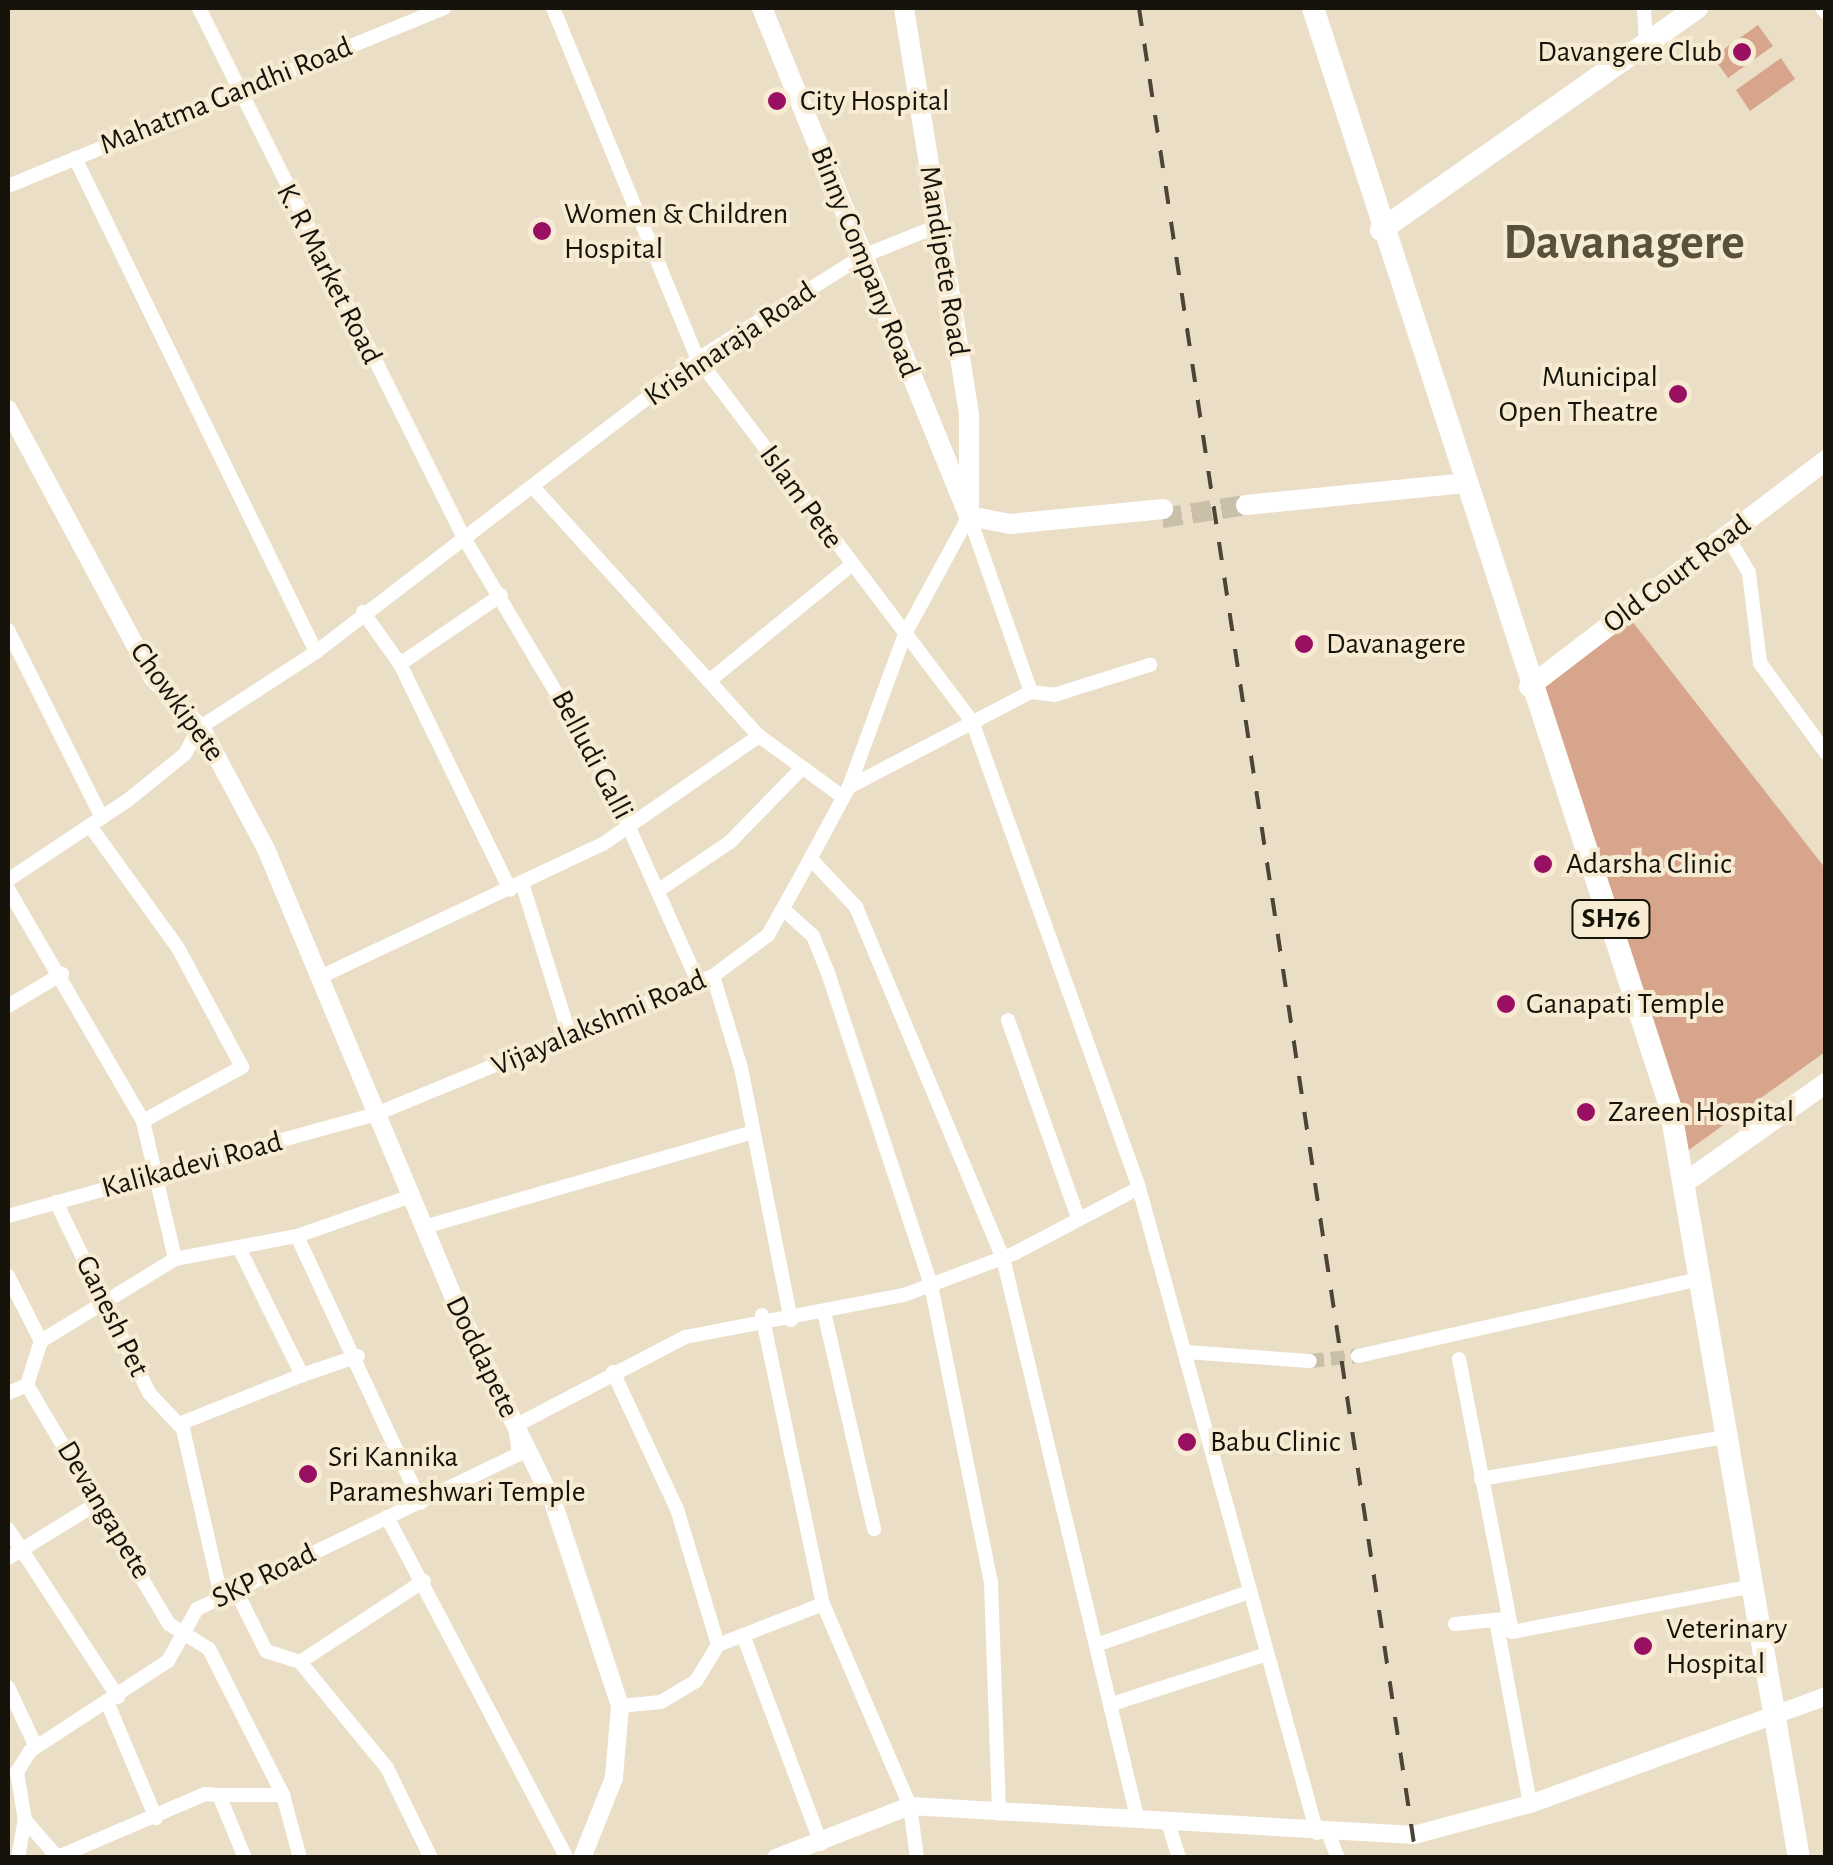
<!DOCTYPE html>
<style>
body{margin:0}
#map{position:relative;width:1833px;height:1865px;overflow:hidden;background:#eadfc6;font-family:"Alegreya Sans",sans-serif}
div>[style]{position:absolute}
.green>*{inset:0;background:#d7a58b}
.minor-tunnel>*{height:14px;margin-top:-7px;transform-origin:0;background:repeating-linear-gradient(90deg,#cac0aa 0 14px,transparent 0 21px)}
.secondary-tunnel>*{height:20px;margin-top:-10px;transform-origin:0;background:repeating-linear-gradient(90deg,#cac0aa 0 20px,transparent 0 30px)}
.minor>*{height:14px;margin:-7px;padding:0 7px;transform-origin:7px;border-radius:7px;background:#fff}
.tertiary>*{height:18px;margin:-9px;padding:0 9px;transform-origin:9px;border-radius:9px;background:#fff}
.secondary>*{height:20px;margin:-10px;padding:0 10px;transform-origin:10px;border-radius:10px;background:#fff}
.primary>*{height:22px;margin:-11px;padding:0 11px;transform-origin:11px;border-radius:11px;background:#fff}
.rail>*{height:4px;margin-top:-2px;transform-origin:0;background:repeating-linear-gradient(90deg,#4a4538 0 18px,transparent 0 36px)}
.dots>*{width:28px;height:28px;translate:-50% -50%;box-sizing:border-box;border:5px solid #f7ecd3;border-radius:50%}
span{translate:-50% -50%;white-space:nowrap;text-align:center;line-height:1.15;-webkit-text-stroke:8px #f7ecd3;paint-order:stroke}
.shield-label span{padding:2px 8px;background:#f7ecd3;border:2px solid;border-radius:8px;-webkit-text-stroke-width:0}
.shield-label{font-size:28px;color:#16130a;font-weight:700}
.poi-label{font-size:30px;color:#16130a}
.right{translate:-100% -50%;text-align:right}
.left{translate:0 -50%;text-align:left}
.street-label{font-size:30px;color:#16130a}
.town-label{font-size:50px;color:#5a513c;font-weight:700}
.frame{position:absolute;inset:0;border:10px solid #16130a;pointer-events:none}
</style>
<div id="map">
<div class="green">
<div style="clip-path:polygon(1758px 25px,1773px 46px,1728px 78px,1713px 57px)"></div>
<div style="clip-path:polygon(1781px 58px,1795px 79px,1750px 111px,1736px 90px)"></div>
<div style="clip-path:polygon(1632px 621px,1825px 868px,1825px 1052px,1686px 1152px,1536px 692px)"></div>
</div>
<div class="minor-tunnel">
<div style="left:1310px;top:1361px;width:48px;rotate:-5.9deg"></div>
</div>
<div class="secondary-tunnel">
<div style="left:1162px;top:518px;width:85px;rotate:-8.8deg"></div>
</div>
<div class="minor">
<div style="left:199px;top:8px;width:593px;rotate:63.43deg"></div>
<div style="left:464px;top:538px;width:277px;rotate:59.2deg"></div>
<div style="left:606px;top:776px;width:226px;rotate:65.9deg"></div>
<div style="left:553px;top:8px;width:380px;rotate:67.6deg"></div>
<div style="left:698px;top:359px;width:454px;rotate:52.9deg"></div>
<div style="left:972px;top:721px;width:496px;rotate:70.3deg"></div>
<div style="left:1139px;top:1188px;width:669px;rotate:74.57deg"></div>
<div style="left:1644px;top:8px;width:37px;rotate:87deg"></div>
<div style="left:1822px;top:8px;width:6px;rotate:51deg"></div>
<div style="left:75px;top:158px;width:550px;rotate:63.99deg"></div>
<div style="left:8px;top:186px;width:471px;rotate:-22.2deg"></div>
<div style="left:533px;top:487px;width:336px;rotate:47.8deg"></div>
<div style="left:759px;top:736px;width:104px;rotate:36deg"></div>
<div style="left:1727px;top:535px;width:44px;rotate:59.9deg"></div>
<div style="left:1749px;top:573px;width:91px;rotate:83deg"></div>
<div style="left:1760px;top:663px;width:112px;rotate:53.7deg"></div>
<div style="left:363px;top:612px;width:64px;rotate:54.6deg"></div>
<div style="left:400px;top:664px;width:251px;rotate:64deg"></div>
<div style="left:8px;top:630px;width:210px;rotate:63.4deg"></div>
<div style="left:400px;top:664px;width:122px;rotate:-34.3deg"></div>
<div style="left:709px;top:681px;width:183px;rotate:-39.2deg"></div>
<div style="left:1031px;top:692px;width:23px;rotate:7deg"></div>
<div style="left:1054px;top:695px;width:101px;rotate:-17.4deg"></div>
<div style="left:849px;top:787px;width:205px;rotate:-27.6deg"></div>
<div style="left:1031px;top:692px;width:187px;rotate:-109.4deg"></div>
<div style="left:90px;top:826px;width:150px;rotate:54.2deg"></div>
<div style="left:178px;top:948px;width:135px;rotate:61.7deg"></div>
<div style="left:242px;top:1067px;width:113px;rotate:151.4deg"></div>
<div style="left:811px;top:859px;width:66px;rotate:46.8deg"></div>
<div style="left:856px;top:907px;width:381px;rotate:67.3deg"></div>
<div style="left:1003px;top:1258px;width:579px;rotate:76.52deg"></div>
<div style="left:8px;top:880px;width:144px;rotate:-33.7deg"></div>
<div style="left:128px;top:800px;width:73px;rotate:-38.9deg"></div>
<div style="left:185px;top:754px;width:30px;rotate:-62deg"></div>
<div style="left:199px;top:728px;width:140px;rotate:-33deg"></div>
<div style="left:316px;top:652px;width:481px;rotate:-37.5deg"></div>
<div style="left:698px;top:359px;width:195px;rotate:-32deg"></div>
<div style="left:863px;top:256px;width:83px;rotate:-21.9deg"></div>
<div style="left:522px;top:883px;width:160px;rotate:72.6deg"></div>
<div style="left:662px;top:888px;width:82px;rotate:-34.1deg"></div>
<div style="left:730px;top:842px;width:100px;rotate:-45.8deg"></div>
<div style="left:8px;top:889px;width:268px;rotate:59.8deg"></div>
<div style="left:143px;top:1121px;width:142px;rotate:76.9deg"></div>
<div style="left:175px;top:1259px;width:157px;rotate:148.5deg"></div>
<div style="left:41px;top:1341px;width:46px;rotate:107.7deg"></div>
<div style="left:27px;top:1385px;width:21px;rotate:157deg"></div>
<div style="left:783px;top:909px;width:40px;rotate:42deg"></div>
<div style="left:813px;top:936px;width:37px;rotate:68deg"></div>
<div style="left:827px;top:970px;width:332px;rotate:71.7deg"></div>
<div style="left:931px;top:1285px;width:303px;rotate:78.6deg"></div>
<div style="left:991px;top:1582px;width:232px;rotate:88deg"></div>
<div style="left:713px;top:976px;width:96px;rotate:73.1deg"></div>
<div style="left:741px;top:1068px;width:257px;rotate:78.8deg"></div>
<div style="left:320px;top:977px;width:313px;rotate:-25.2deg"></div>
<div style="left:603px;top:844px;width:190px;rotate:-34.7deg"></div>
<div style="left:8px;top:1006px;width:63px;rotate:-30.7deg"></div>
<div style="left:1008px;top:1020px;width:207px;rotate:70.5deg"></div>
<div style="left:56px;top:1202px;width:212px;rotate:64deg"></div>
<div style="left:149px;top:1393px;width:50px;rotate:46.6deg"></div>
<div style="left:183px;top:1429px;width:171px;rotate:77.2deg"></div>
<div style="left:8px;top:1216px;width:382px;rotate:-15.5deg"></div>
<div style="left:376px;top:1114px;width:364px;rotate:-22.3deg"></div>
<div style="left:713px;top:976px;width:69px;rotate:-36.7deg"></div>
<div style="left:768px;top:935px;width:68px;rotate:-60.8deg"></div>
<div style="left:801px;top:876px;width:101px;rotate:-61.7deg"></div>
<div style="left:849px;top:787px;width:163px;rotate:-69.9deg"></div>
<div style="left:905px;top:634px;width:134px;rotate:-61.5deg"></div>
<div style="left:424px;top:1227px;width:342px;rotate:-16.1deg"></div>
<div style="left:297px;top:1236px;width:121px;rotate:-19.3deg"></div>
<div style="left:240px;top:1250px;width:140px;rotate:63.6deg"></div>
<div style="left:302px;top:1375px;width:59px;rotate:-18.7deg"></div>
<div style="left:175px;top:1259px;width:124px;rotate:-10.7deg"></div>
<div style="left:297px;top:1236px;width:294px;rotate:65.1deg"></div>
<div style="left:8px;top:1276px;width:73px;rotate:63.1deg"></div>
<div style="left:824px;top:1312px;width:223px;rotate:77deg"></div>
<div style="left:762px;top:1315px;width:295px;rotate:78.1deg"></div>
<div style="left:823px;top:1604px;width:220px;rotate:66.7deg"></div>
<div style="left:910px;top:1806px;width:52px;rotate:82.3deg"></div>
<div style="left:1186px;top:1352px;width:124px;rotate:4.2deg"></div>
<div style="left:1358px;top:1356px;width:354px;rotate:-12.7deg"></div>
<div style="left:1459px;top:1359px;width:278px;rotate:79deg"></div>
<div style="left:1512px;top:1632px;width:245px;rotate:-10.8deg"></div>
<div style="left:613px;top:1372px;width:151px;rotate:65deg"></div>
<div style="left:677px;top:1509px;width:142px;rotate:73.2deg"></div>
<div style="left:27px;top:1385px;width:278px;rotate:59.3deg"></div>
<div style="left:169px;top:1624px;width:47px;rotate:32deg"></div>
<div style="left:209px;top:1649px;width:164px;rotate:63.1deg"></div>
<div style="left:283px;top:1795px;width:65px;rotate:74.9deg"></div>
<div style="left:179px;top:1424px;width:132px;rotate:-21.7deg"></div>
<div style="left:1481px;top:1479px;width:252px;rotate:-9.8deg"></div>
<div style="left:387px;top:1517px;width:386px;rotate:62.2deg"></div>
<div style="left:8px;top:1529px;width:201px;rotate:56.8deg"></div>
<div style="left:8px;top:1558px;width:109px;rotate:-31.5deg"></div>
<div style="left:235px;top:1589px;width:69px;rotate:63.4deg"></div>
<div style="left:266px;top:1651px;width:36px;rotate:18deg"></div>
<div style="left:300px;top:1662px;width:137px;rotate:50.6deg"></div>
<div style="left:387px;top:1768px;width:100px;rotate:63.9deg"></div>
<div style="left:1496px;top:1620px;width:187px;rotate:79.5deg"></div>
<div style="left:1455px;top:1624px;width:49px;rotate:-5.8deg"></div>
<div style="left:743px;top:1635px;width:223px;rotate:69.5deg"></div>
<div style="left:1099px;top:1644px;width:156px;rotate:-19.1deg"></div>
<div style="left:300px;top:1662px;width:148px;rotate:-33.2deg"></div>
<div style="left:8px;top:1687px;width:66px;rotate:65deg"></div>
<div style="left:108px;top:1704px;width:124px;rotate:67.2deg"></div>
<div style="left:1112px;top:1704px;width:160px;rotate:-17.9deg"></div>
<div style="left:620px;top:1706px;width:41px;rotate:-5.6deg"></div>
<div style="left:661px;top:1702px;width:41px;rotate:-31deg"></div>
<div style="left:696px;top:1681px;width:42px;rotate:-58.6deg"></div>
<div style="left:718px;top:1645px;width:113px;rotate:-21.3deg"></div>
<div style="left:219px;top:1795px;width:64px"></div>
<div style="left:25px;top:1820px;width:49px;rotate:-99.5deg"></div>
<div style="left:17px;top:1772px;width:25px;rotate:-58deg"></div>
<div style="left:30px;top:1751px;width:165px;rotate:-33.1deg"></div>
<div style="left:168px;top:1661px;width:60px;rotate:-60.9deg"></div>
<div style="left:197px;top:1609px;width:357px;rotate:-25.7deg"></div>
<div style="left:519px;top:1454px;width:28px;rotate:-98deg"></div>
<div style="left:515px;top:1426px;width:192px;rotate:-27.6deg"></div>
<div style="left:685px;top:1337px;width:223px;rotate:-10.9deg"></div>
<div style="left:904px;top:1295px;width:119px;rotate:-20.7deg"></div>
<div style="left:1015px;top:1253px;width:140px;rotate:-27.7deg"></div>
<div style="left:1168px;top:1822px;width:38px;rotate:73deg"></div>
<div style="left:1329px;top:1835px;width:25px;rotate:69deg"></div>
<div style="left:58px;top:1857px;width:160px;rotate:-23.2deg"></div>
<div style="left:205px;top:1794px;width:14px;rotate:4deg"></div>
<div style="left:219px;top:1795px;width:68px;rotate:67.6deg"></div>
<div style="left:18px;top:1858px;width:39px;rotate:-80deg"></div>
<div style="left:25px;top:1820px;width:50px;rotate:49deg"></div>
</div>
<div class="tertiary">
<div style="left:8px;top:409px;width:306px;rotate:61.7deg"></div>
<div style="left:153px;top:678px;width:73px;rotate:46.7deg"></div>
<div style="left:203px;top:731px;width:134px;rotate:61.9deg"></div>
<div style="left:266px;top:849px;width:493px;rotate:67.3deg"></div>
<div style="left:456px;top:1304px;width:220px;rotate:63.9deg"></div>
<div style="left:553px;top:1502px;width:215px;rotate:71.8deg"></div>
<div style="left:620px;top:1706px;width:72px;rotate:94.8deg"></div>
<div style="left:614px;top:1778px;width:86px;rotate:111.8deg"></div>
<div style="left:776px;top:1858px;width:144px;rotate:-21.2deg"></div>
<div style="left:910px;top:1806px;width:505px;rotate:3.29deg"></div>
<div style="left:1414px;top:1835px;width:120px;rotate:-15deg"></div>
<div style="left:1530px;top:1804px;width:315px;rotate:-20deg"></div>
</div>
<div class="secondary">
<div style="left:762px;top:8px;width:549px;rotate:67.83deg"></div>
<div style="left:904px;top:8px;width:411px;rotate:80.9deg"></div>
<div style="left:969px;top:414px;width:91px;rotate:90deg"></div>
<div style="left:1246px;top:505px;width:220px;rotate:-5.7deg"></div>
<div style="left:969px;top:516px;width:42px;rotate:11deg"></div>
<div style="left:1010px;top:524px;width:154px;rotate:-5.6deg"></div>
<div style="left:1529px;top:687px;width:374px;rotate:-37.4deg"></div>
<div style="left:1687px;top:1181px;width:170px;rotate:-35.2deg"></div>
</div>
<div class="primary">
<div style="left:1313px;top:8px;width:1155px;rotate:71.99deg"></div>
<div style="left:1670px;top:1106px;width:763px;rotate:80.27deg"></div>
<div style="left:1381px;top:230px;width:386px;rotate:-35.1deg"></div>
</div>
<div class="rail">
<div style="left:1139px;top:8px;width:1871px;rotate:81.48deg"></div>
</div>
<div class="dots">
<div style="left:1742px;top:52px;background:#991063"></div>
<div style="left:777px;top:101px;background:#991063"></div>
<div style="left:542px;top:231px;background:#991063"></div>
<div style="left:1678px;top:394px;background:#991063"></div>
<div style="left:1304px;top:644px;background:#991063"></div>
<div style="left:1543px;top:864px;background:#991063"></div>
<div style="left:1506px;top:1004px;background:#991063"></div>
<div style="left:1586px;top:1112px;background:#991063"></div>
<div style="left:1187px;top:1442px;background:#991063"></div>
<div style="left:308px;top:1474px;background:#991063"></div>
<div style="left:1643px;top:1646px;background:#991063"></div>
</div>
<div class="shield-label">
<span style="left:1611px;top:919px">SH76</span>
</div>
<div class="poi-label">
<span class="right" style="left:1722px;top:52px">Davangere Club</span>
<span class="left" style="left:800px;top:101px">City Hospital</span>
<span class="left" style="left:564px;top:231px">Women &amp; Children<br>Hospital</span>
<span class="right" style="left:1658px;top:394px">Municipal<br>Open Theatre</span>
<span class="left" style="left:1326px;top:644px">Davanagere</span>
<span class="left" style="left:1566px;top:864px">Adarsha Clinic</span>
<span class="left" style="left:1526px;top:1004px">Ganapati Temple</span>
<span class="left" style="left:1608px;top:1112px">Zareen Hospital</span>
<span class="left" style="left:1210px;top:1442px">Babu Clinic</span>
<span class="left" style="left:328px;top:1474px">Sri Kannika<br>Parameshwari Temple</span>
<span class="left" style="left:1666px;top:1646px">Veterinary<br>Hospital</span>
</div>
<div class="street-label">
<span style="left:226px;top:96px;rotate:-22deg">Mahatma Gandhi Road</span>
<span style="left:944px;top:261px;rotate:81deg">Mandipete Road</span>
<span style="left:865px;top:262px;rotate:68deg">Binny Company Road</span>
<span style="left:329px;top:274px;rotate:63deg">K. R Market Road</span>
<span style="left:730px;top:344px;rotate:-34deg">Krishnaraja Road</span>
<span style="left:801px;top:497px;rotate:54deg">Islam Pete</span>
<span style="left:1677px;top:574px;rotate:-37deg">Old Court Road</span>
<span style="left:177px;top:702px;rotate:54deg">Chowkipete</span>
<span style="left:592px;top:755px;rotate:62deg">Belludi Galli</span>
<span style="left:599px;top:1023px;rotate:-23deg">Vijayalakshmi Road</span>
<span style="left:192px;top:1165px;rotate:-15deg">Kalikadevi Road</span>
<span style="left:112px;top:1316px;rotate:64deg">Ganesh Pet</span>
<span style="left:482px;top:1357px;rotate:64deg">Doddapete</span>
<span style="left:104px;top:1510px;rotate:59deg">Devangapete</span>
<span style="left:264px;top:1576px;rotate:-26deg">SKP Road</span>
</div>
<div class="town-label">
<span style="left:1624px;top:244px">Davanagere</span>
</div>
<div class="frame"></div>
</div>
